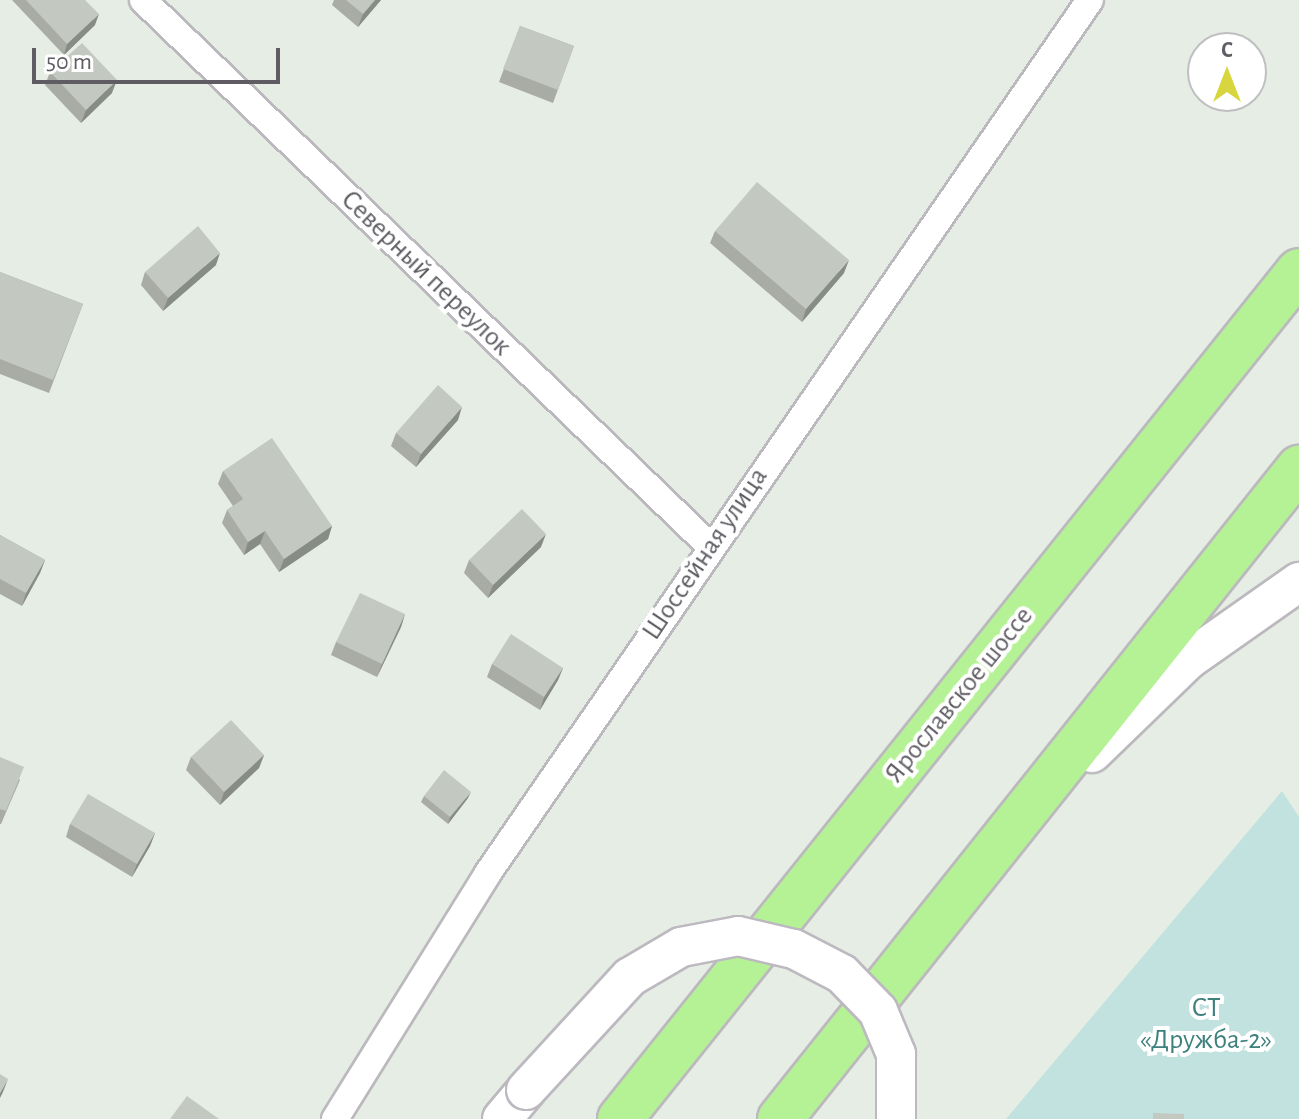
<!DOCTYPE html>
<meta charset="utf-8">
<style>
body{margin:0}
#map{position:relative;width:1299px;height:1119px;overflow:hidden;background:#e6ede4;font-family:"Alegreya Sans",sans-serif}
div>[style]{position:absolute}
.green>*{inset:0;background:#c2e2df}
.roads{filter:drop-shadow(2px 0 #bcb9be) drop-shadow(-2px 0 #bcb9be) drop-shadow(0 2px #bcb9be) drop-shadow(0 -2px #bcb9be)}
.street>*{height:26px;margin:-13px;padding:0 13px;transform-origin:13px;border-radius:13px;background:#fff}
.secondary>*{height:38px;margin:-19px;padding:0 19px;transform-origin:19px;border-radius:19px;background:#fff}
.highway>*{height:44px;margin:-22px;padding:0 22px;transform-origin:22px;border-radius:22px;background:#b5f295}
.bridges{filter:drop-shadow(2px 0 #bdb9c0) drop-shadow(-2px 0 #bdb9c0) drop-shadow(0 2px #bdb9c0) drop-shadow(0 -2px #bdb9c0)}
.secondary-bridge>*{height:38px;margin:-19px;padding:0 19px;transform-origin:19px;border-radius:19px;background:#fff}
.wall>*{inset:0;background:#a8aca5}
.shaded-wall>*{inset:0;background:#888c86}
.building>*{inset:0;background:#c3c8c0}
span{translate:-50% -50%;white-space:nowrap;text-align:center;line-height:1.15;-webkit-text-stroke:8px #fff;paint-order:stroke}
.street-label{font-size:28px;color:#5f5c63}
.park-label{font-size:28px;color:#3d807d}
.north{position:absolute;left:1187px;top:32px;width:80px;height:80px;box-sizing:border-box;background:#fff;border:2px solid #bfbec1;border-radius:50%;rotate:0deg;font-size:22px;font-weight:700;line-height:32px;text-align:center;color:#5f5c63}
.north::after{content:'';display:block;margin:auto;width:28px;height:36px;background:#d8d63f;clip-path:polygon(50% 0,100% 100%,50% 72%,0 100%)}
.scale{position:absolute;left:32px;top:48px;width:248px;height:36px;box-sizing:border-box;border:4px solid #5f5c63;border-top:0;padding-left:10px;font-size:24px;line-height:28px;white-space:nowrap;color:#5f5c63;-webkit-text-stroke:6px #fff;paint-order:stroke}
</style>
<div id="map">
<div class="green">
<div style="clip-path:polygon(1282px 791px,1299px 817px,1299px 1119px,1006px 1119px)"></div>
</div>
<div class="roads">
<div class="street">
<div style="left:143px;top:0;width:787px;rotate:43.92deg"></div>
<div style="left:335px;top:1119px;width:290px;rotate:-58.1deg"></div>
<div style="left:488px;top:873px;width:1060px;rotate:-55.41deg"></div>
</div>
<div class="secondary">
<div style="left:1092px;top:753px;width:134px;rotate:-44.1deg"></div>
<div style="left:1188px;top:660px;width:136px;rotate:-35.1deg"></div>
<div style="left:502px;top:1119px;width:38px;rotate:-50deg"></div>
</div>
<div class="highway">
<div style="left:620px;top:1119px;width:1086px;rotate:-51.32deg"></div>
<div style="left:780px;top:1119px;width:833px;rotate:-51.44deg"></div>
</div>
</div>
<div class="bridges">
<div class="secondary-bridge">
<div style="left:526px;top:1090px;width:154px;rotate:-47.4deg"></div>
<div style="left:630px;top:977px;width:59px;rotate:-30.5deg"></div>
<div style="left:681px;top:947px;width:58px;rotate:-10.9deg"></div>
<div style="left:738px;top:936px;width:57px;rotate:13.1deg"></div>
<div style="left:794px;top:949px;width:54px;rotate:27.5deg"></div>
<div style="left:842px;top:974px;width:52px;rotate:45.8deg"></div>
<div style="left:878px;top:1011px;width:47px;rotate:67.3deg"></div>
<div style="left:896px;top:1054px;width:65px;rotate:90deg"></div>
</div>
</div>
<div class="wall">
<div style="clip-path:polygon(12px 0,85px 0,95px 25px,64px 55px)"></div>
<div style="clip-path:polygon(334px 0,381px 0,358px 27px,332px 5px)"></div>
<div style="clip-path:polygon(520px 26px,574px 46px,553px 103px,499px 82px)"></div>
<div style="clip-path:polygon(50px 72px,112px 93px,81px 123px,45px 85px)"></div>
<div style="clip-path:polygon(715px 231px,844px 273px,802px 322px,710px 243px)"></div>
<div style="clip-path:polygon(216px 265px,163px 311px,141px 285px,145px 272px)"></div>
<div style="clip-path:polygon(0 272px,83px 304px,49px 393px,0 374px)"></div>
<div style="clip-path:polygon(458px 420px,416px 467px,391px 446px,396px 433px)"></div>
<div style="clip-path:polygon(223px 471px,332px 526px,328px 539px,279px 572px,260px 544px,244px 555px,222px 523px,227px 510px,233px 506px,218px 484px)"></div>
<div style="clip-path:polygon(0 535px,45px 560px,40px 573px,22px 606px,0 594px)"></div>
<div style="clip-path:polygon(541px 547px,488px 598px,464px 573px,469px 560px)"></div>
<div style="clip-path:polygon(405px 614px,401px 627px,377px 677px,331px 655px,336px 642px)"></div>
<div style="clip-path:polygon(492px 664px,563px 668px,558px 680px,540px 710px,487px 677px)"></div>
<div style="clip-path:polygon(264px 755px,259px 768px,220px 805px,186px 770px,191px 757px)"></div>
<div style="clip-path:polygon(0 757px,20px 780px,1px 824px,0 824px)"></div>
<div style="clip-path:polygon(424px 796px,468px 798px,448px 824px,421px 802px)"></div>
<div style="clip-path:polygon(70px 824px,155px 833px,150px 846px,132px 877px,66px 837px)"></div>
</div>
<div class="shaded-wall">
<div style="clip-path:polygon(375px 0,381px 0,358px 27px,363px 14px)"></div>
<div style="clip-path:polygon(99px 14px,95px 25px,64px 55px,67px 44px)"></div>
<div style="clip-path:polygon(117px 80px,112px 93px,81px 123px,86px 110px)"></div>
<div style="clip-path:polygon(220px 253px,216px 265px,163px 311px,168px 298px)"></div>
<div style="clip-path:polygon(849px 260px,844px 273px,802px 322px,806px 309px)"></div>
<div style="clip-path:polygon(462px 407px,458px 420px,416px 467px,421px 454px)"></div>
<div style="clip-path:polygon(332px 526px,328px 539px,279px 572px,284px 559px)"></div>
<div style="clip-path:polygon(265px 531px,260px 544px,244px 555px,248px 542px)"></div>
<div style="clip-path:polygon(546px 534px,541px 547px,488px 598px,493px 585px)"></div>
<div style="clip-path:polygon(45px 560px,40px 573px,22px 606px,26px 593px)"></div>
<div style="clip-path:polygon(405px 614px,401px 627px,377px 677px,382px 664px)"></div>
<div style="clip-path:polygon(563px 668px,558px 680px,540px 710px,544px 697px)"></div>
<div style="clip-path:polygon(264px 755px,259px 768px,220px 805px,224px 792px)"></div>
<div style="clip-path:polygon(471px 792px,468px 798px,448px 824px,450px 817px)"></div>
<div style="clip-path:polygon(155px 833px,150px 846px,132px 877px,137px 864px)"></div>
<div style="clip-path:polygon(8px 1079px,3px 1092px,0 1098px,0 1093px)"></div>
</div>
<div class="building">
<div style="clip-path:polygon(26px 0,85px 0,99px 14px,67px 44px)"></div>
<div style="clip-path:polygon(346px 0,375px 0,363px 14px)"></div>
<div style="clip-path:polygon(520px 26px,574px 46px,558px 90px,503px 69px)"></div>
<div style="clip-path:polygon(82px 43px,117px 80px,86px 110px,50px 72px)"></div>
<div style="clip-path:polygon(757px 182px,849px 260px,806px 309px,715px 231px)"></div>
<div style="clip-path:polygon(198px 226px,220px 253px,168px 298px,145px 272px)"></div>
<div style="clip-path:polygon(0 272px,83px 304px,53px 380px,0 359px)"></div>
<div style="clip-path:polygon(438px 385px,462px 407px,421px 454px,396px 433px)"></div>
<div style="clip-path:polygon(272px 438px,332px 526px,284px 559px,265px 531px,248px 542px,227px 510px,243px 499px,223px 471px)"></div>
<div style="clip-path:polygon(522px 509px,546px 534px,493px 585px,469px 560px)"></div>
<div style="clip-path:polygon(0 535px,45px 560px,26px 593px,0 579px)"></div>
<div style="clip-path:polygon(360px 593px,405px 614px,382px 664px,336px 642px)"></div>
<div style="clip-path:polygon(511px 634px,563px 668px,544px 697px,492px 664px)"></div>
<div style="clip-path:polygon(231px 720px,264px 755px,224px 792px,191px 757px)"></div>
<div style="clip-path:polygon(0 757px,24px 767px,6px 811px,0 809px)"></div>
<div style="clip-path:polygon(444px 770px,471px 792px,450px 817px,424px 796px)"></div>
<div style="clip-path:polygon(88px 794px,155px 833px,137px 864px,70px 824px)"></div>
<div style="clip-path:polygon(0 1074px,8px 1079px,0 1093px)"></div>
<div style="clip-path:polygon(187px 1096px,219px 1119px,170px 1119px)"></div>
<div style="clip-path:polygon(1153px 1113px,1184px 1114px,1184px 1119px,1153px 1119px)"></div>
</div>
<div class="street-label">
<span style="left:426px;top:273px;rotate:44deg">Северный переулок</span>
<span style="left:705px;top:554px;rotate:-56deg">Шоссейная улица</span>
<span style="left:959px;top:695px;rotate:-51deg">Ярославское шоссе</span>
</div>
<div class="park-label">
<span style="left:1206px;top:1024px">СТ<br>«Дружба-2»</span>
</div>
<div class="north">С</div>
<div class="scale">50 m</div>
</div>
